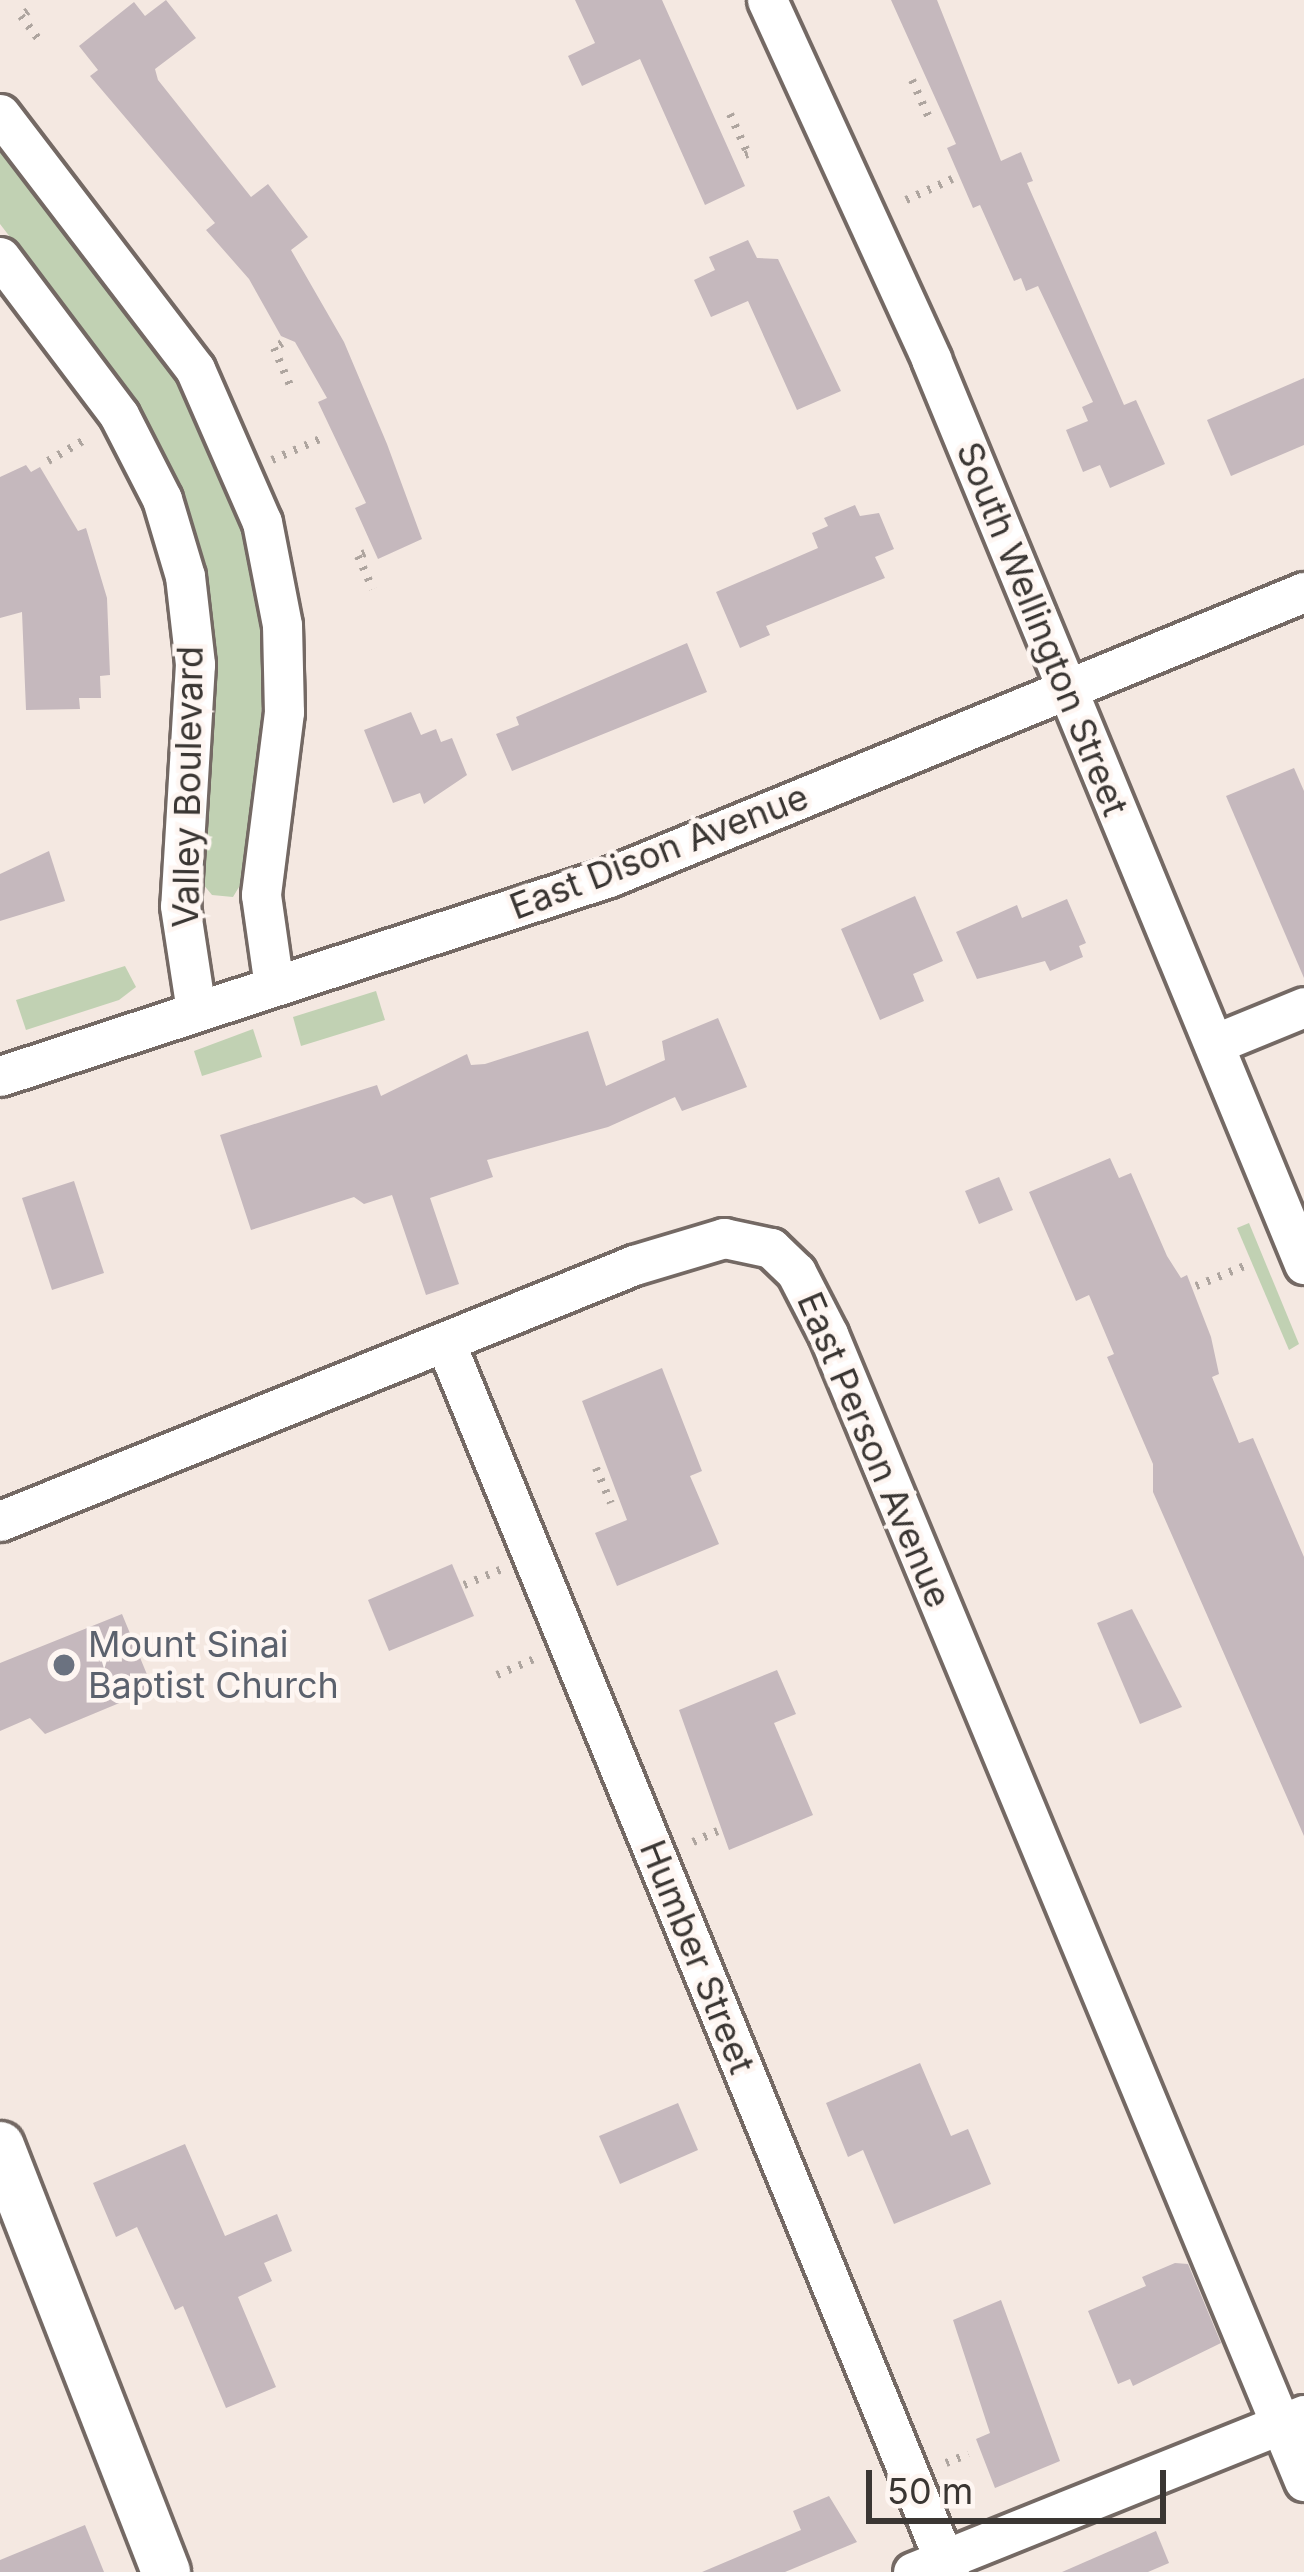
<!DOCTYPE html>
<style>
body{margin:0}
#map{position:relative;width:1304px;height:2572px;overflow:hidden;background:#f4e8e1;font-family:Inter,sans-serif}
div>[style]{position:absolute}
.green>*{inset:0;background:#c1d1b3}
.building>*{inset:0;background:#c5b8bd}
.path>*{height:8px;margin-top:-4px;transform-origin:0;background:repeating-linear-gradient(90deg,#aea59f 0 3px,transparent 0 12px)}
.roads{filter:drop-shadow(3px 0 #746964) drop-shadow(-3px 0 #746964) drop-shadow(0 3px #746964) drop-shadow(0 -3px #746964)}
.minor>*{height:39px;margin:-19.5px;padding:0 19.5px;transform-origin:19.5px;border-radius:19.5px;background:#fff}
.tertiary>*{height:48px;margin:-24px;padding:0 24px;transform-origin:24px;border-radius:24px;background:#fff}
.dots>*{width:33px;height:33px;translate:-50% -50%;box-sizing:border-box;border:6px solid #fef6f2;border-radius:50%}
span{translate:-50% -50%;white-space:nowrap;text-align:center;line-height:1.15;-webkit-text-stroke:9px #fef6f2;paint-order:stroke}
.street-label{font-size:36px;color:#3a3633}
.worship-label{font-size:36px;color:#5b616d}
.left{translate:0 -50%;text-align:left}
.scale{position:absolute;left:866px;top:2470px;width:300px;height:54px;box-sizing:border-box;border:6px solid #3a3633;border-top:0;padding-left:15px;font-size:36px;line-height:42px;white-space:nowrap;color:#3a3633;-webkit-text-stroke:9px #fef6f2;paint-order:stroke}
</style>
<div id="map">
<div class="green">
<div style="clip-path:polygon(0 142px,171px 364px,240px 514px,259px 602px,264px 682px,248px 872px,233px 897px,212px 895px,198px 878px,213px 673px,192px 529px,134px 398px,0 224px)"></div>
<div style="clip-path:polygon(125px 966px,136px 987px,119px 1000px,26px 1030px,16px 1000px)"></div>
<div style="clip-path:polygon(376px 991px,385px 1020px,301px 1046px,293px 1017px)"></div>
<div style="clip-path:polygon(253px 1029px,262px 1057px,202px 1076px,194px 1051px)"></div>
<div style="clip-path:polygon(1249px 1223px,1299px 1344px,1289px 1350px,1237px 1228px)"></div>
</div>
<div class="building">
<div style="clip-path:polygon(166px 0,196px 38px,155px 69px,158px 80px,251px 197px,268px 184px,308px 237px,291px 250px,344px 342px,387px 444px,422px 539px,378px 559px,355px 508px,366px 503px,318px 402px,327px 398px,295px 342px,281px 336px,249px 279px,206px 230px,215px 223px,90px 76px,98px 70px,79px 46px,134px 2px,145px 16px)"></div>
<div style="clip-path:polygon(575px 0,662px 0,745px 186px,705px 205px,640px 59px,582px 86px,568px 56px,595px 43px)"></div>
<div style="clip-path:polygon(891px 0,937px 0,1001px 161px,1021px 152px,1033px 181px,1027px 183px,1124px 405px,1136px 400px,1165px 464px,1110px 488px,1100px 465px,1083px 472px,1066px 430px,1088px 421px,1082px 407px,1093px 402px,1038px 286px,1026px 291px,1021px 278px,1014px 281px,980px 205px,973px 208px,947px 148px,956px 144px)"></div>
<div style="clip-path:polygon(748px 240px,757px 258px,778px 259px,841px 391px,797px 410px,748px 301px,711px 317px,694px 280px,715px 270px,709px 257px)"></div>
<div style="clip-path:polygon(1304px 378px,1304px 445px,1231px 476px,1207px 420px)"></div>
<div style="clip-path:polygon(26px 465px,31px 472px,40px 467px,78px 531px,86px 528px,107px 598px,110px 675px,100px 676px,101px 698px,79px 698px,80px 709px,26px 710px,22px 612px,0 618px,0 477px)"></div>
<div style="clip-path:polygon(855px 505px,860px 516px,879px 513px,894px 549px,875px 557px,885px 578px,766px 626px,770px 635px,740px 648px,716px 592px,818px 548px,812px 533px,828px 526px,824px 518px)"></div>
<div style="clip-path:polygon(687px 643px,707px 692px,512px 771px,496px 734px,519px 725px,516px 717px)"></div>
<div style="clip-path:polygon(411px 712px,421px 735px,436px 729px,441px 742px,452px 738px,467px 775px,424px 804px,420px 793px,393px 803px,364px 730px)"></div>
<div style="clip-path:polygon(1294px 768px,1304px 791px,1304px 978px,1226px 796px)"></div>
<div style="clip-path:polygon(49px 851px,65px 901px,0 921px,0 874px)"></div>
<div style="clip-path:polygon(915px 896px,943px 961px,913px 974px,924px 1001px,880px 1020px,841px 929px)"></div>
<div style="clip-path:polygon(1067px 899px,1086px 943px,1079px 946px,1083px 957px,1050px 971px,1045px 961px,977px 979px,956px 932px,1017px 905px,1022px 918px)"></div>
<div style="clip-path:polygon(718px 1018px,747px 1087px,682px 1111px,675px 1097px,608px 1127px,487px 1160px,493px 1177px,430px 1198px,459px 1284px,426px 1295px,392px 1195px,364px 1204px,354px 1197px,251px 1230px,220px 1135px,377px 1085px,381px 1096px,467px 1054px,471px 1065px,485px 1064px,588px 1031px,606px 1086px,665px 1060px,662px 1041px)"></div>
<div style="clip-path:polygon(1110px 1158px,1119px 1178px,1131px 1173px,1167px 1256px,1181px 1278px,1187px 1275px,1211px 1337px,1219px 1374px,1212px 1377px,1239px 1443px,1253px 1438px,1304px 1557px,1304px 1836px,1153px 1492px,1153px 1464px,1107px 1357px,1114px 1354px,1089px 1295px,1076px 1301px,1029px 1192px)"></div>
<div style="clip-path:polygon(999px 1177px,1013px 1210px,979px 1224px,965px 1191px)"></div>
<div style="clip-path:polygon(74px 1181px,104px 1273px,52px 1290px,22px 1198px)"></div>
<div style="clip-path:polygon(662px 1368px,702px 1471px,690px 1476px,719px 1544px,617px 1586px,595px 1533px,627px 1520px,582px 1401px)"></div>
<div style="clip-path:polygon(452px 1564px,474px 1616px,389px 1651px,368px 1600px)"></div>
<div style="clip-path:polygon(1132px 1609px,1182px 1707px,1140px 1724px,1097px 1623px)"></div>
<div style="clip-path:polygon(122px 1614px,153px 1689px,45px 1734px,30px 1718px,0 1731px,0 1663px)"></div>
<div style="clip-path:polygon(777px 1670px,796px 1714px,774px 1723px,813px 1815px,729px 1850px,679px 1710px)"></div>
<div style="clip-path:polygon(920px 2063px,951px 2136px,968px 2129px,991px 2184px,894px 2224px,863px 2150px,848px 2157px,826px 2103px)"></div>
<div style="clip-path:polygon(678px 2103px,698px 2150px,620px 2184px,599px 2136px)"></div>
<div style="clip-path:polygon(185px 2144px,225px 2236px,277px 2214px,292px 2251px,264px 2263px,272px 2281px,238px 2297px,276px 2387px,226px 2408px,183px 2306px,175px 2310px,137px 2227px,116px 2237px,93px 2183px)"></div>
<div style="clip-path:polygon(1175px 2263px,1188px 2264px,1221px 2343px,1133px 2386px,1130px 2379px,1118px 2384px,1088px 2311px,1146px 2286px,1142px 2277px)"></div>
<div style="clip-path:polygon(1001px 2300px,1060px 2461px,995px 2488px,976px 2439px,990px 2433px,953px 2320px)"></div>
<div style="clip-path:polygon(829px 2496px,857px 2542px,785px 2572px,702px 2572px,801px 2530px,793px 2511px)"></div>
<div style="clip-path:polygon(85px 2525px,104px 2572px,0 2572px,0 2560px)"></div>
<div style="clip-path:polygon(1156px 2531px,1169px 2563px,1148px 2572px,1062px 2572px)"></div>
</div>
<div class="path">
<div style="left:28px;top:11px;width:9px;rotate:144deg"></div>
<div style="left:21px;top:16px;width:31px;rotate:53deg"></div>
<div style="left:912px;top:80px;width:44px;rotate:65.8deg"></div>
<div style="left:730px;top:114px;width:44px;rotate:65.8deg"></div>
<div style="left:748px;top:154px;width:7px;rotate:164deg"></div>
<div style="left:906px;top:200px;width:51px;rotate:-24.5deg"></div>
<div style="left:282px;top:343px;width:9px;rotate:148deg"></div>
<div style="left:274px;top:348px;width:46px;rotate:66.8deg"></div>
<div style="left:272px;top:460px;width:52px;rotate:-23.6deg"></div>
<div style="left:48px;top:461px;width:46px;rotate:-29.9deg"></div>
<div style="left:365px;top:553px;width:8px;rotate:157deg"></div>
<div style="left:358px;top:556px;width:36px;rotate:66deg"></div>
<div style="left:1196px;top:1286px;width:55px;rotate:-22.4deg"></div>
<div style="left:596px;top:1468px;width:38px;rotate:67deg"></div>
<div style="left:464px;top:1585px;width:41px;rotate:-22.8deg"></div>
<div style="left:497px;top:1675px;width:40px;rotate:-23.4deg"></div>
<div style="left:693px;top:1842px;width:27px;rotate:-24deg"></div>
<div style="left:946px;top:2463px;width:24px;rotate:-22deg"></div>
</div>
<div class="roads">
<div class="minor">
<div style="left:767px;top:0;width:395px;rotate:65.4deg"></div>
<div style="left:931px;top:359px;width:979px;rotate:67.6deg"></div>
<div style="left:0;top:114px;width:321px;rotate:52.6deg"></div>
<div style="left:195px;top:369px;width:167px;rotate:66.4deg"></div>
<div style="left:262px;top:522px;width:105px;rotate:79deg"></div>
<div style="left:282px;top:625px;width:87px;rotate:88.7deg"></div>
<div style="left:284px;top:712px;width:184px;rotate:97.2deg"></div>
<div style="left:261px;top:895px;width:92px;rotate:81.9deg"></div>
<div style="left:0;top:257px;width:198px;rotate:53deg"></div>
<div style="left:119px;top:415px;width:94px;rotate:62.9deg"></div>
<div style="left:162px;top:499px;width:80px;rotate:73.4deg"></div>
<div style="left:185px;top:576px;width:89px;rotate:83.5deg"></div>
<div style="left:195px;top:664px;width:242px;rotate:93.5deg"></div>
<div style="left:180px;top:906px;width:106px;rotate:81.3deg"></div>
<div style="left:1214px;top:1044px;width:97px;rotate:-22.3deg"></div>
<div style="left:0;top:1076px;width:641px;rotate:-18.1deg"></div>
<div style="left:609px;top:877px;width:751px;rotate:-22.3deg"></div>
<div style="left:445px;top:1342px;width:1329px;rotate:67.72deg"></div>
<div style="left:0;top:1521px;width:684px;rotate:-21.99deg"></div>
<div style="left:634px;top:1265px;width:94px;rotate:-16.7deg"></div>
<div style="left:724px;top:1238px;width:48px;rotate:12deg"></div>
<div style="left:771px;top:1248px;width:35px;rotate:44deg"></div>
<div style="left:796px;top:1272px;width:70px;rotate:62.7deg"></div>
<div style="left:828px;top:1334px;width:1242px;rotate:67.46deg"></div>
<div style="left:913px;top:2572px;width:421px;rotate:-21.9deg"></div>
</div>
<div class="tertiary">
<div style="left:0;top:2146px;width:457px;rotate:68.7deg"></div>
</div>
</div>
<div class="dots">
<div style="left:64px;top:1665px;background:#6b7280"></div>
</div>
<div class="street-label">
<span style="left:1042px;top:629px;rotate:68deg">South Wellington Street</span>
<span style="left:188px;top:787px;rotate:-89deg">Valley Boulevard</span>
<span style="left:659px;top:852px;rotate:-21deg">East Dison Avenue</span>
<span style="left:874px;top:1450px;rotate:67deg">East Person Avenue</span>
<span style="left:697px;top:1957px;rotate:68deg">Humber Street</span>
</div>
<div class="worship-label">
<span class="left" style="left:88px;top:1665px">Mount Sinai<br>Baptist Church</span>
</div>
<div class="scale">50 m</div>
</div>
